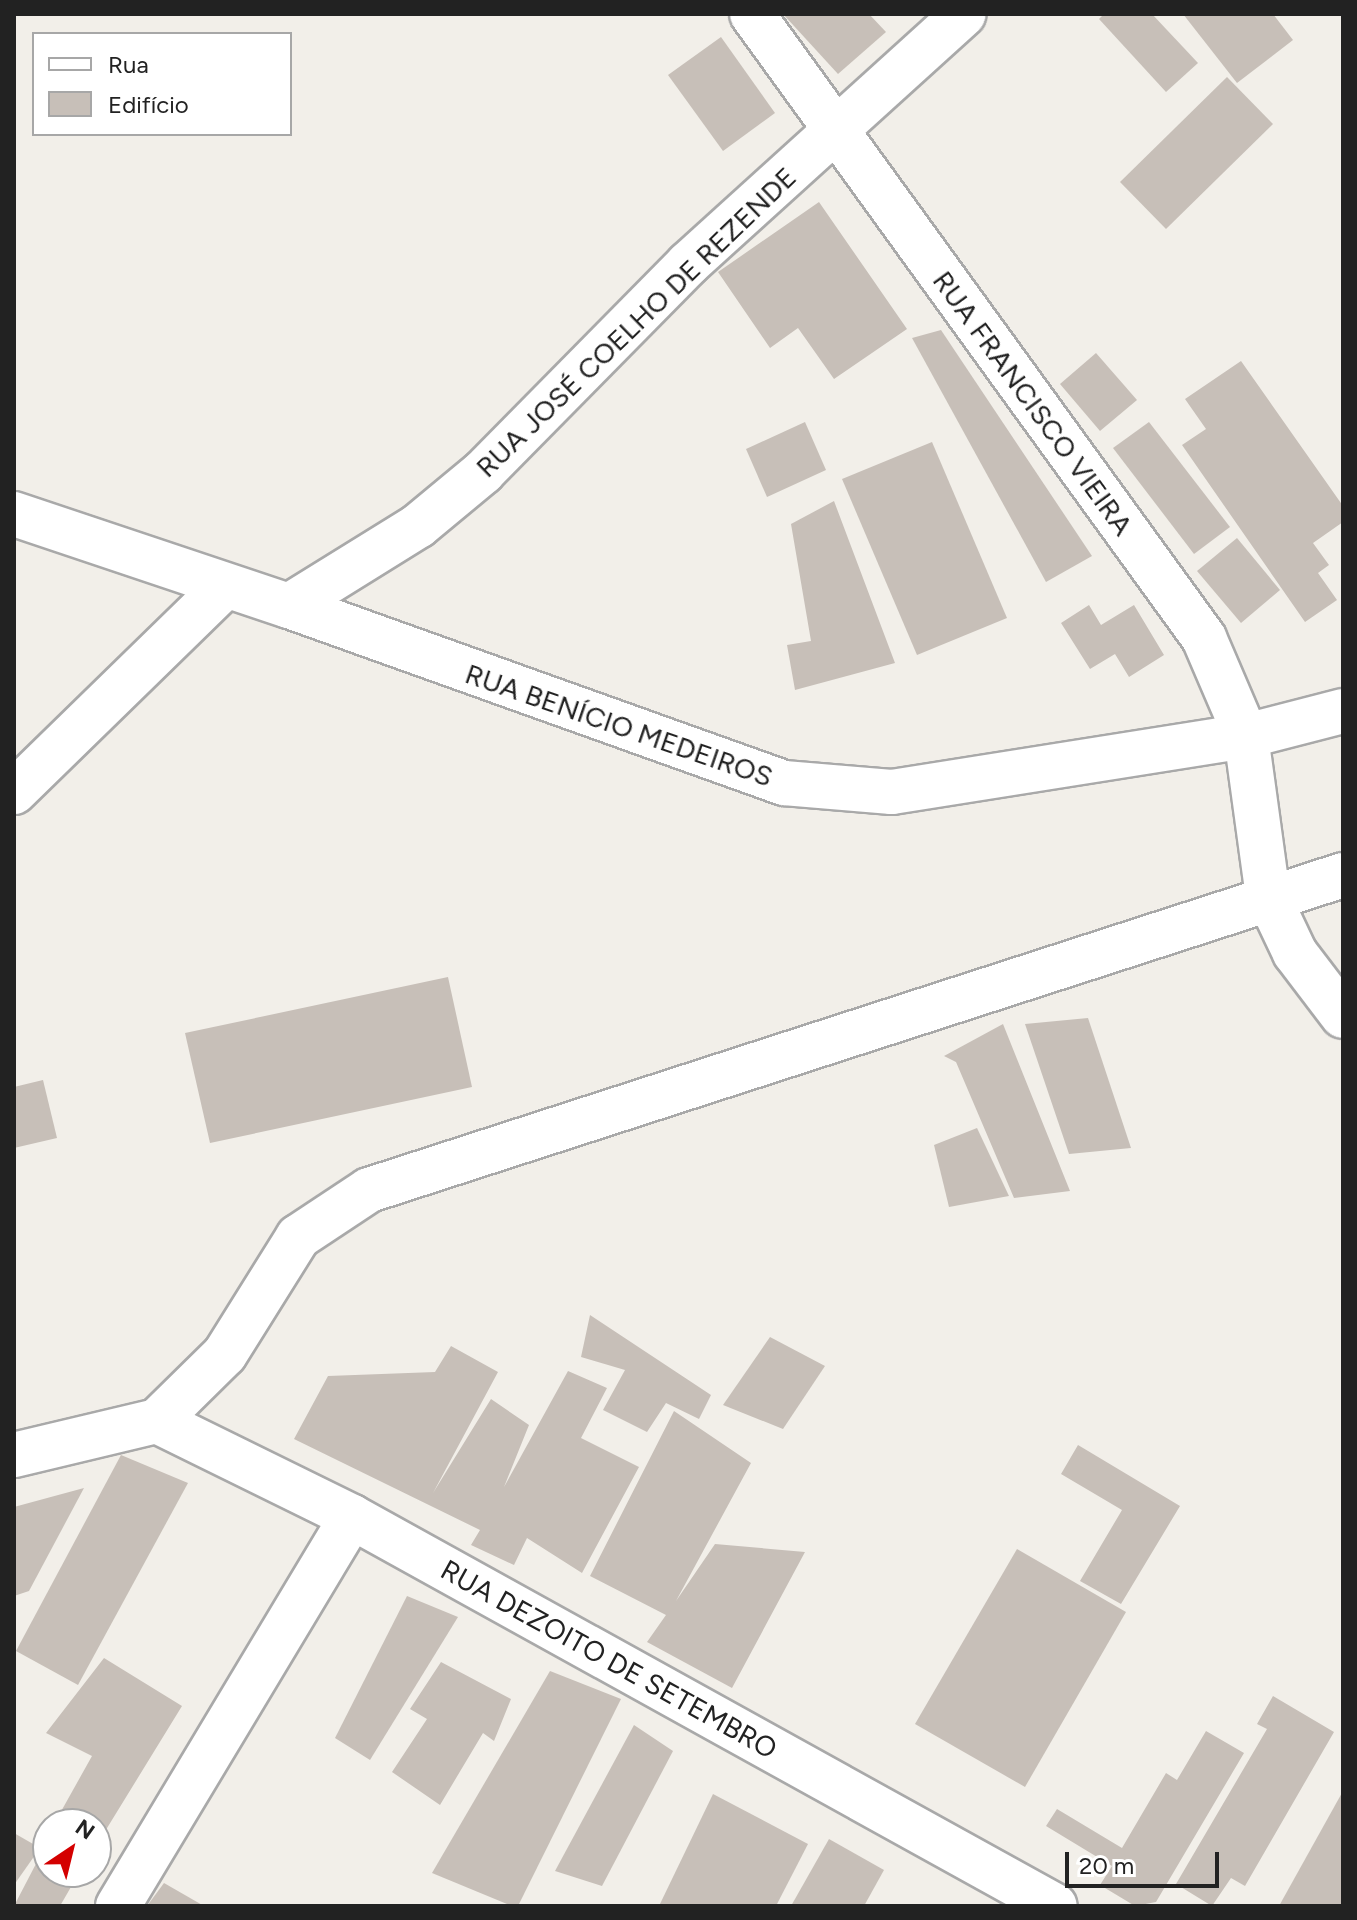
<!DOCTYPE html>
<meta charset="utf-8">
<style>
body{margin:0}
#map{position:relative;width:1357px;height:1920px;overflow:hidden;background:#f2efe9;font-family:Figtree,sans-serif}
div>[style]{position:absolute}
.building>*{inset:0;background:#c7bfb8}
.roads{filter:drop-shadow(2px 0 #a9a9a9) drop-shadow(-2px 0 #a9a9a9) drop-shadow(0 2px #a9a9a9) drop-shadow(0 -2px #a9a9a9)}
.minor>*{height:44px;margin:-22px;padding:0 22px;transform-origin:22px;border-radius:22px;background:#fff}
span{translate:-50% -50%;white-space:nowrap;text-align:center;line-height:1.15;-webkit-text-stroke:6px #fff;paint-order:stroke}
.street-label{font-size:28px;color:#222}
.frame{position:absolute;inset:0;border:16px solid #222;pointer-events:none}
.legend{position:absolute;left:32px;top:32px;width:260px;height:104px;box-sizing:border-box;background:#fff;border:2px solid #a7a7a7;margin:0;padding:10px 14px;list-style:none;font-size:24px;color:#222}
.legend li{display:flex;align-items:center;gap:16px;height:40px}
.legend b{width:40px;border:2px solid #a7a7a7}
.north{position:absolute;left:32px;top:1808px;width:80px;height:80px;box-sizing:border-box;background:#fff;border:2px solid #a7a7a7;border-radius:50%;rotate:35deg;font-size:22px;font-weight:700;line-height:32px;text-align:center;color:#222}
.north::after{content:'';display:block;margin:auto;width:28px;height:36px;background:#d40000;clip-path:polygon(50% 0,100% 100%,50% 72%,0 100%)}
.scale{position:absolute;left:1065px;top:1852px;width:154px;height:36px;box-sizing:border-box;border:4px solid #222;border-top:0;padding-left:10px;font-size:24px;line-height:28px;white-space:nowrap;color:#222;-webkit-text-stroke:6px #fff;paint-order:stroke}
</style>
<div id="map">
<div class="building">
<div style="clip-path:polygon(783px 14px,869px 14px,886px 32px,838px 74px)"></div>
<div style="clip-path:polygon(1104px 14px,1152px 14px,1198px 63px,1166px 92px,1099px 19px)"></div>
<div style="clip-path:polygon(1183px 14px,1273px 14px,1293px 40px,1237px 83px)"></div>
<div style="clip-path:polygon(721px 37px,775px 113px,723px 151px,668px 75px)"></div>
<div style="clip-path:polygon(1227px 77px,1273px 124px,1166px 229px,1120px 182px)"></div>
<div style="clip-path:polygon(819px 202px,907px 329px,834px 379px,798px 328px,770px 348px,718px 272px)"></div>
<div style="clip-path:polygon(941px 330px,1092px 556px,1046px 582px,912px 338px)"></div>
<div style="clip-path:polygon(1096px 353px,1137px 400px,1100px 431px,1060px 384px)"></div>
<div style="clip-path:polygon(1241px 361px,1343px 506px,1343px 522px,1313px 543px,1329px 565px,1318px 573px,1337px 600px,1305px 622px,1182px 445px,1206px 429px,1185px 399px)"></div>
<div style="clip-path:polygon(805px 422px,826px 470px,767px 497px,746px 449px)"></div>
<div style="clip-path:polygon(1149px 422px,1230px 527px,1194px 554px,1113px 448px)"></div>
<div style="clip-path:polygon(932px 442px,1007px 618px,917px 655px,842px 479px)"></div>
<div style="clip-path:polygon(834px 501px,895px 663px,795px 690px,787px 645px,811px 641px,791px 524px)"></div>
<div style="clip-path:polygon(1237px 538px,1280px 590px,1241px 623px,1197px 571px)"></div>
<div style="clip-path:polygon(1089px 605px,1101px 625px,1134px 605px,1164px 655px,1129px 677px,1115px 654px,1090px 669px,1061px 623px)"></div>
<div style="clip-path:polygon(448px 977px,472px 1087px,210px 1143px,185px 1033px)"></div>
<div style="clip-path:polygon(1088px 1018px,1131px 1148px,1069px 1154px,1025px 1024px)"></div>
<div style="clip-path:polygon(1003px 1024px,1070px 1191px,1014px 1198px,956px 1062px,944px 1056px)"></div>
<div style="clip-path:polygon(43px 1080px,57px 1138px,14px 1148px,14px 1087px)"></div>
<div style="clip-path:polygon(977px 1128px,1009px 1196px,949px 1207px,934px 1145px)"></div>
<div style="clip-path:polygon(590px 1315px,711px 1395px,699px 1419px,666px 1403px,647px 1432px,603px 1410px,625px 1370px,581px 1357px)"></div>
<div style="clip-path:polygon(770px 1337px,825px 1366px,783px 1429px,723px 1405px)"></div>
<div style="clip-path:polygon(451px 1346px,498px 1372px,433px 1493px,491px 1399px,529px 1425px,504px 1487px,568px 1371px,607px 1388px,581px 1438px,639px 1467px,582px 1573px,527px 1538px,514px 1565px,471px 1545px,480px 1530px,294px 1439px,328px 1376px,435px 1372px)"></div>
<div style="clip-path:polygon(674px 1411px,751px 1463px,676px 1601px,715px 1544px,805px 1552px,732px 1688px,647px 1642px,666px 1615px,590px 1576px)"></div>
<div style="clip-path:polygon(1078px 1445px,1180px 1506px,1121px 1604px,1080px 1581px,1122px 1510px,1061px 1474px)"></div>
<div style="clip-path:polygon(121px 1455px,188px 1483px,78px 1685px,16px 1651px)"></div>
<div style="clip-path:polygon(84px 1488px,29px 1591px,14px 1596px,14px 1507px)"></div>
<div style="clip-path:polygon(1017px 1549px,1126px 1612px,1025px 1787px,915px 1724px)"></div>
<div style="clip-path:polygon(407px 1596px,458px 1617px,370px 1760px,335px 1738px)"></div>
<div style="clip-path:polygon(104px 1658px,182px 1706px,96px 1846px,96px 1824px,54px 1824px,92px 1756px,46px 1733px)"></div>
<div style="clip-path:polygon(441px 1662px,511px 1699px,494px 1741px,483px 1733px,440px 1805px,392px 1772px,427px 1719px,410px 1709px)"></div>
<div style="clip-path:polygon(550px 1671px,621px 1699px,518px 1906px,512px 1906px,432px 1873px)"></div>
<div style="clip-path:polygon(1273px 1696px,1334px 1732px,1245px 1886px,1231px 1878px,1212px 1906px,1176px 1884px,1267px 1729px,1257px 1724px)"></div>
<div style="clip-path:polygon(634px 1725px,673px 1751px,602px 1886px,555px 1871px)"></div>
<div style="clip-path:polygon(1206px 1731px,1244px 1753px,1156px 1902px,1135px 1906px,1100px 1885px,1112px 1866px,1046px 1826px,1057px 1809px,1122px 1848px,1166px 1773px,1177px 1780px)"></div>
<div style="clip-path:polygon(1343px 1791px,1343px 1906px,1279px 1906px)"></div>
<div style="clip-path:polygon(713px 1794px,808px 1844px,776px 1906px,659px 1906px)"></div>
<div style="clip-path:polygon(14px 1833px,40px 1848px,14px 1885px)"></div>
<div style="clip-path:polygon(829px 1839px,884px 1870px,864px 1906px,791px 1906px)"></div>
<div style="clip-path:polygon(39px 1858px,48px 1863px,48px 1872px,62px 1872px,75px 1880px,60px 1906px,14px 1906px)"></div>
<div style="clip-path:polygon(164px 1883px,204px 1906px,147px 1906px)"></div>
</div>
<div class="roads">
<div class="minor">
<div style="left:752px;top:14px;width:771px;rotate:54.08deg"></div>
<div style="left:1204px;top:638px;width:107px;rotate:66.8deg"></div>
<div style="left:1246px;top:736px;width:162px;rotate:82.2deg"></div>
<div style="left:1268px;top:896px;width:63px;rotate:64.7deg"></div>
<div style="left:1295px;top:953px;width:79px;rotate:52.7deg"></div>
<div style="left:14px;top:514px;width:290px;rotate:18.5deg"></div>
<div style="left:289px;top:606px;width:526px;rotate:19.68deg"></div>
<div style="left:784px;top:783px;width:108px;rotate:4.8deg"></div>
<div style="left:892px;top:792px;width:358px;rotate:-9deg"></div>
<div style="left:1246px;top:736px;width:100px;rotate:-14.5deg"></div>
<div style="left:289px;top:606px;width:152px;rotate:-31.8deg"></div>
<div style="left:418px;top:526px;width:85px;rotate:-39.7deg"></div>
<div style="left:483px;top:472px;width:292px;rotate:-45.4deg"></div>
<div style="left:688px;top:264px;width:372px;rotate:-42.2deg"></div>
<div style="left:14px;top:792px;width:295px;rotate:-44.3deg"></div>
<div style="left:157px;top:1421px;width:217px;rotate:26.2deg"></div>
<div style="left:352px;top:1517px;width:803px;rotate:28.96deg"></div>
<div style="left:14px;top:1455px;width:147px;rotate:-13.4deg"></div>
<div style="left:157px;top:1421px;width:95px;rotate:-44.6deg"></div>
<div style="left:225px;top:1354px;width:138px;rotate:-58deg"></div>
<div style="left:298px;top:1237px;width:85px;rotate:-33.5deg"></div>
<div style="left:369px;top:1190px;width:1024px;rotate:-17.92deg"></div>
<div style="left:118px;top:1906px;width:454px;rotate:-59deg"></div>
</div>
</div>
<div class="street-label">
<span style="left:636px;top:322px;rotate:-44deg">RUA JOSÉ COELHO DE REZENDE</span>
<span style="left:1033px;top:403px;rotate:54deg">RUA FRANCISCO VIEIRA</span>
<span style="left:619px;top:725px;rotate:19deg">RUA BENÍCIO MEDEIROS</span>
<span style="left:609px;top:1659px;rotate:29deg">RUA DEZOITO DE SETEMBRO</span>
</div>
<div class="frame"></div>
<ul class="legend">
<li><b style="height:10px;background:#fff"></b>Rua</li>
<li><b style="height:22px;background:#c7bfb8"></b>Edifício</li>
</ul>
<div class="north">N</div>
<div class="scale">20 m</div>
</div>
